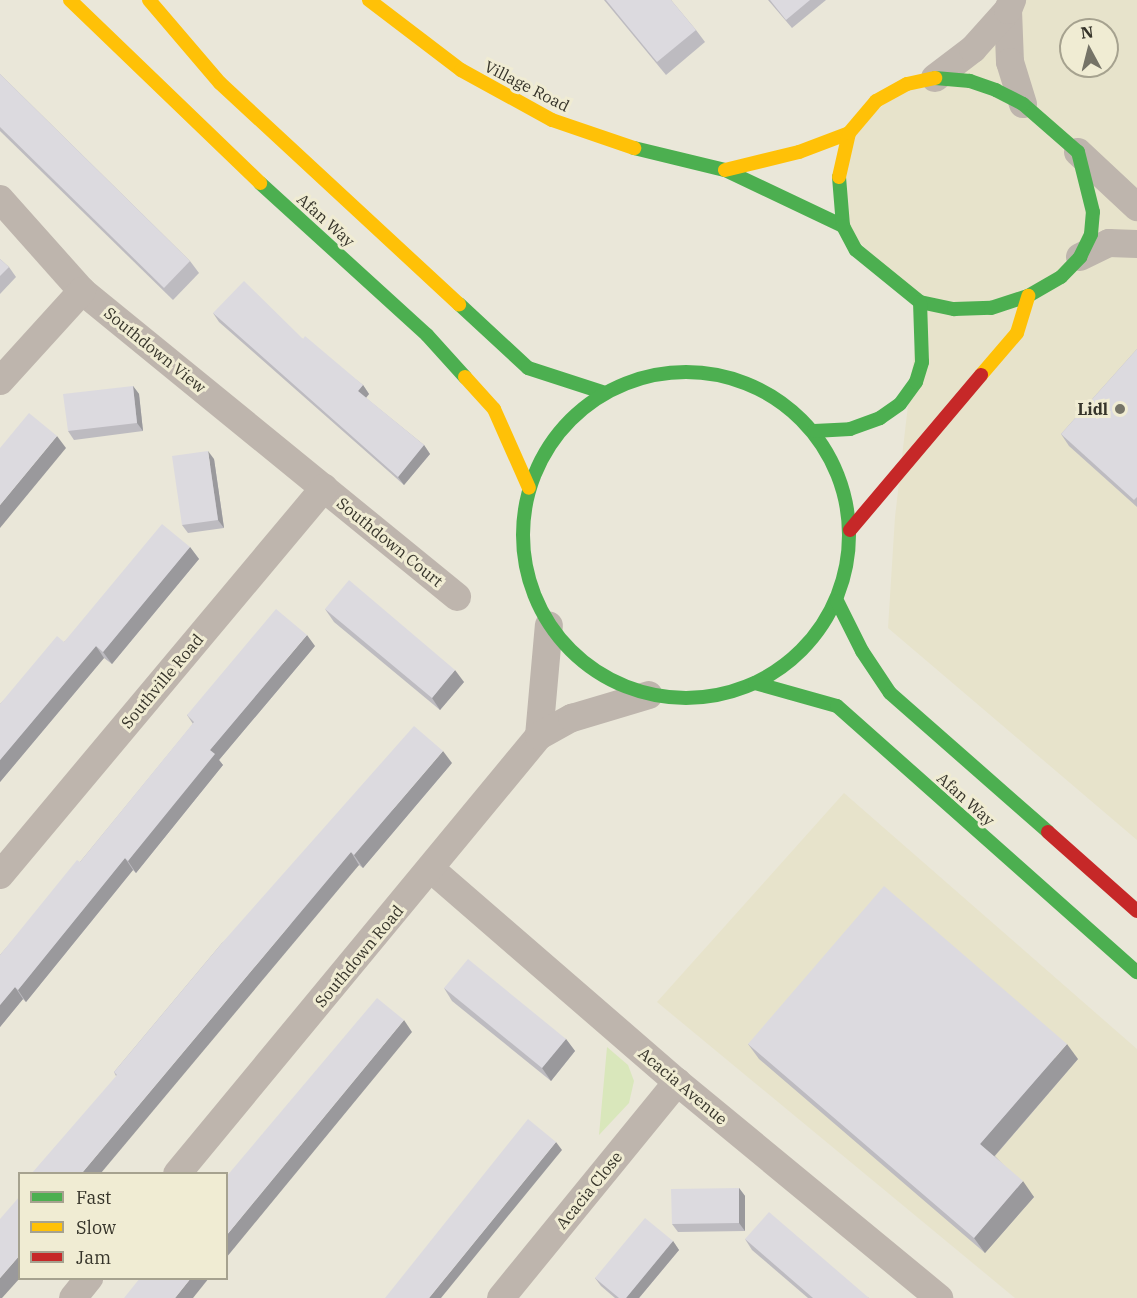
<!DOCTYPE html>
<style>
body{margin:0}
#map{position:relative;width:1137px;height:1298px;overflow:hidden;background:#eae7d9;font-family:"IBM Plex Serif",serif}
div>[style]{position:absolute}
.built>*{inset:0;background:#e7e3cb}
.green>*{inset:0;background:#d9e7bb}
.street>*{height:28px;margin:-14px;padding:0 14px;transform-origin:14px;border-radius:14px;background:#beb5ad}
.fast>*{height:14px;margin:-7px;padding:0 7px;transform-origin:7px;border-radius:7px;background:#4caf50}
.fast>.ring{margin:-7px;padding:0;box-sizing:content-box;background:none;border:14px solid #4caf50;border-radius:50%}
.slow>*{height:14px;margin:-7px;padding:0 7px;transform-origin:7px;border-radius:7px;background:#ffc107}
.jam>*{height:14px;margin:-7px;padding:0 7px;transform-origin:7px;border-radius:7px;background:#c62828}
.wall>*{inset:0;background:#bdbbc0}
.shaded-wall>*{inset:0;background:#9a999c}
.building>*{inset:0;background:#dcdadf}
.dots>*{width:16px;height:16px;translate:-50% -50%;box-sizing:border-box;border:3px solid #f0ecd3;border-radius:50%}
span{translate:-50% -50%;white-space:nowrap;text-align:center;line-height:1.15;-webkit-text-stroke:6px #f0ecd3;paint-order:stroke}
.street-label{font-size:16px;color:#36342a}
.poi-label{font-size:16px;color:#36342a;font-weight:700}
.right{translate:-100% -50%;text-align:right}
.legend{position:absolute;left:18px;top:1172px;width:210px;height:108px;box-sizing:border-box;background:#f0ecd3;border:2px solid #a6a28f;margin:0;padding:8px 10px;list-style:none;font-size:18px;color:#36342a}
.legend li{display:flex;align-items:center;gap:12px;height:30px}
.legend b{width:30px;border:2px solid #a6a28f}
.north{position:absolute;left:1059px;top:18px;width:60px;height:60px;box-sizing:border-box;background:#f0ecd3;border:2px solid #a6a28f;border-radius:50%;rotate:353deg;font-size:16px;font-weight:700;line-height:24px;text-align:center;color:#36342a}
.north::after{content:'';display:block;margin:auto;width:21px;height:27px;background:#757367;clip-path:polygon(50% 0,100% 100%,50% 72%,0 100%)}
</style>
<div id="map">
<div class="built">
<div style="clip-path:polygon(evenodd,1012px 0,1137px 0,1137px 840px,888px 628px,895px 517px,920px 302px,843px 226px,849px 133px,1012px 0,1071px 30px,1107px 30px,1107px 66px,1071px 66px,1071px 30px)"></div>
<div style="clip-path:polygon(844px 793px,1137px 1049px,1137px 1298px,1015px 1298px,657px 1002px)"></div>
</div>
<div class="green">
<div style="clip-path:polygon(607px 1047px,628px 1065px,634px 1081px,629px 1103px,599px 1135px)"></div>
</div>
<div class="street">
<div style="left:1008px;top:10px;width:52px;rotate:87.8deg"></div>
<div style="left:1010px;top:62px;width:44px;rotate:72.8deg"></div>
<div style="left:935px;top:78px;width:48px;rotate:-37.3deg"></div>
<div style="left:973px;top:49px;width:52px;rotate:-48.1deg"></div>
<div style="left:1008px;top:10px;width:11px;rotate:-68deg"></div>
<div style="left:1078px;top:152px;width:81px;rotate:43deg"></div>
<div style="left:0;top:199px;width:123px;rotate:48.3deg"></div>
<div style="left:82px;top:291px;width:484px;rotate:39.2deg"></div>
<div style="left:1080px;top:257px;width:32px;rotate:-26deg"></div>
<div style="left:1109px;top:243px;width:28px;rotate:2deg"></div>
<div style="left:0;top:381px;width:122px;rotate:-47.7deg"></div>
<div style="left:539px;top:736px;width:111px;rotate:-84.9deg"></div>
<div style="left:431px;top:869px;width:325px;rotate:40.9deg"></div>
<div style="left:677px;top:1082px;width:340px;rotate:39.5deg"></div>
<div style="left:0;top:875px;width:505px;rotate:-50.06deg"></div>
<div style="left:177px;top:1174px;width:568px;rotate:-50.43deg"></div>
<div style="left:539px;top:736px;width:38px;rotate:-29deg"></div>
<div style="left:572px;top:718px;width:80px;rotate:-16.6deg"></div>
<div style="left:73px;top:1298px;width:26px;rotate:-51deg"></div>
<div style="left:501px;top:1298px;width:279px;rotate:-50.8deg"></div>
</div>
<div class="fast">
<div style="left:634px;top:148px;width:94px;rotate:13.6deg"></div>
<div style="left:725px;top:170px;width:131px;rotate:25.4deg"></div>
<div style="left:839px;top:177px;width:49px;rotate:85.3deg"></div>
<div style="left:843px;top:226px;width:27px;rotate:62deg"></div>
<div style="left:856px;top:250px;width:82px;rotate:39.1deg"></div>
<div style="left:920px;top:302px;width:35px;rotate:12deg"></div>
<div style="left:954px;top:309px;width:37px;rotate:-2deg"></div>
<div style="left:991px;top:308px;width:39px;rotate:-18deg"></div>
<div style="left:1028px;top:296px;width:38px;rotate:-30deg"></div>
<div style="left:1061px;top:277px;width:28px;rotate:-46deg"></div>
<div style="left:1080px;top:257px;width:25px;rotate:-64deg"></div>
<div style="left:1091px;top:234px;width:22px;rotate:-85deg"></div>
<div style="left:1093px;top:212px;width:62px;rotate:-104deg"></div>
<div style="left:1078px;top:152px;width:73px;rotate:-138.9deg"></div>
<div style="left:1023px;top:104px;width:30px;rotate:-153deg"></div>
<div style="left:996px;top:90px;width:28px;rotate:-161deg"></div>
<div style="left:970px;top:81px;width:35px;rotate:-175deg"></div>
<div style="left:260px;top:183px;width:226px;rotate:42.3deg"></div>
<div style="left:427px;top:335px;width:57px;rotate:47.9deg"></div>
<div style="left:459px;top:304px;width:94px;rotate:42.8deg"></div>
<div style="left:528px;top:368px;width:81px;rotate:18deg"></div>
<div class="ring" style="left:523px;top:372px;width:312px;height:312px"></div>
<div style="left:814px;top:431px;width:36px;rotate:-3deg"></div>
<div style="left:850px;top:429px;width:32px;rotate:-20deg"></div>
<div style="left:880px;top:418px;width:24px;rotate:-35deg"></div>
<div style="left:900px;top:404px;width:27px;rotate:-54deg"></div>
<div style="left:916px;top:382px;width:21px;rotate:-73deg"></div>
<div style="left:922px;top:362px;width:60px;rotate:-91.9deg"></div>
<div style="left:837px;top:601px;width:56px;rotate:63.4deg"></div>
<div style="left:862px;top:651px;width:50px;rotate:56.3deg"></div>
<div style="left:890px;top:693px;width:210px;rotate:41.3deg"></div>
<div style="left:755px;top:683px;width:85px;rotate:15.7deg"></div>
<div style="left:837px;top:706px;width:401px;rotate:41.6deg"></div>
</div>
<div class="slow">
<div style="left:70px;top:0;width:264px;rotate:43.9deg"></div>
<div style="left:149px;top:0;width:109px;rotate:49.5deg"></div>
<div style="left:220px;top:83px;width:326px;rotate:42.8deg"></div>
<div style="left:369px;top:0;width:116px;rotate:37.3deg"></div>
<div style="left:461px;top:70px;width:104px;rotate:28.8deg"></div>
<div style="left:552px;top:120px;width:87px;rotate:18.9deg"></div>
<div style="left:725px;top:170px;width:76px;rotate:-13.7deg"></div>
<div style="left:799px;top:152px;width:53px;rotate:-20.8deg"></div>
<div style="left:839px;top:177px;width:45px;rotate:-77.2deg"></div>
<div style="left:849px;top:133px;width:42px;rotate:-49.8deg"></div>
<div style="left:876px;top:101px;width:35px;rotate:-29deg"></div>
<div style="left:907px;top:84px;width:29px;rotate:-12deg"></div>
<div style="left:981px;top:375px;width:55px;rotate:-49.4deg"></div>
<div style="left:1017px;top:333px;width:39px;rotate:-73deg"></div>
<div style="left:465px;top:377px;width:43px;rotate:47.8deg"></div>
<div style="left:494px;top:409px;width:86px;rotate:66.1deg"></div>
</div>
<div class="jam">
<div style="left:850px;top:530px;width:203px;rotate:-49.8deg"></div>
<div style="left:1048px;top:832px;width:119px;rotate:41.6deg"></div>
</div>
<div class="wall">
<div style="clip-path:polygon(604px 0,671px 0,696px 30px,705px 42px,666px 75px)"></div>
<div style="clip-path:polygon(768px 0,826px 0,792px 28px)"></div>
<div style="clip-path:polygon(0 74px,190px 261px,199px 273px,173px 300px,0 131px)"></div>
<div style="clip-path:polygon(0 259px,9px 267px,16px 277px,0 294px)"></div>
<div style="clip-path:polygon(213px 313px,303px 339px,363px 385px,369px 394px,366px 398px,424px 445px,430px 454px,404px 485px,219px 322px)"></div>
<div style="clip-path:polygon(1137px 349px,1137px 507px,1069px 446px,1061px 434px)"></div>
<div style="clip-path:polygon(133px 386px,139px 394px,143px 431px,74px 440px,68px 431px)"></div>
<div style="clip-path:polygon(214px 459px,224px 528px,188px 533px,182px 525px)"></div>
<div style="clip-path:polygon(190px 547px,199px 559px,112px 664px,104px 658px,0 782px,0 704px,64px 642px)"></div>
<div style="clip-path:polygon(325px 609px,464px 682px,440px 710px,334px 622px)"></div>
<div style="clip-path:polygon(315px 646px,219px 760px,223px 765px,136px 873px,133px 870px,26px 1002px,23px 999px,0 1027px,0 955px,80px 862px,193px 724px,187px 715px)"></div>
<div style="clip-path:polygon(452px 763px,363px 868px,359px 865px,116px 1076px,114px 1072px,222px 943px)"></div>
<div style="clip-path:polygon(444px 988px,566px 1039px,575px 1051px,551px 1081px,452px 1001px)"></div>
<div style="clip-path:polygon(748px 1044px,1078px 1059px,995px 1156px,1034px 1197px,985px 1253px,759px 1059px)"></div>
<div style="clip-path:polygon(739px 1188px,745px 1196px,745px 1231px,678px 1232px,672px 1224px)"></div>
<div style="clip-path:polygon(745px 1239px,869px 1298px,808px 1298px,752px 1250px)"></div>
<div style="clip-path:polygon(673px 1241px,679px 1250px,639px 1298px,615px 1298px,601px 1286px,595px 1278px)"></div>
</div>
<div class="shaded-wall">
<div style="clip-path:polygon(363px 385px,369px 394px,364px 400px,358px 391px)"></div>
<div style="clip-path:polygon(133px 386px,139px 394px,143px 431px,137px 423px)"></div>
<div style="clip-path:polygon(57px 436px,66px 448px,0 528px,0 505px)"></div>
<div style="clip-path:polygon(424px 445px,430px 454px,404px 485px,398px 477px)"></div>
<div style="clip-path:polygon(208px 451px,214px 459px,224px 528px,218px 520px)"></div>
<div style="clip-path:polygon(190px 547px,199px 559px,112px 664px,103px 652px)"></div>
<div style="clip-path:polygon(307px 635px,315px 646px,219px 760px,223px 765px,136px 873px,128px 861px,210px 750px)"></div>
<div style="clip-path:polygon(96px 646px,104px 658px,0 782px,0 760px)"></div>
<div style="clip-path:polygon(455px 670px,464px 682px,440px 710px,432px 698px)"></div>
<div style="clip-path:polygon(443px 751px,452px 763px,363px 868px,354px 855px)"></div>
<div style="clip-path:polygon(351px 852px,359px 865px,101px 1173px,82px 1173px)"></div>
<div style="clip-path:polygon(125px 858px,133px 870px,26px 1002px,18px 990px)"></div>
<div style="clip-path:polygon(15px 987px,23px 999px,0 1027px,0 1005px)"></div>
<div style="clip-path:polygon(404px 1020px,412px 1032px,226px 1258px,226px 1236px)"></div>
<div style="clip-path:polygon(566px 1039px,575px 1051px,551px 1081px,542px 1068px)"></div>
<div style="clip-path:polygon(1067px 1044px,1078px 1059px,991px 1160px,980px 1144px)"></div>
<div style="clip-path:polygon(556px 1142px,562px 1150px,441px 1298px,429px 1298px)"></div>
<div style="clip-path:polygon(1023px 1181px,1034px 1197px,985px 1253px,974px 1238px)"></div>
<div style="clip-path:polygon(739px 1188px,745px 1196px,745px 1231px,739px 1223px)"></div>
<div style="clip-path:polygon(673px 1241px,679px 1250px,639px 1298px,626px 1298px)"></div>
<div style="clip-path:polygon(20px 1255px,20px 1278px,2px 1298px,0 1298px,0 1278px)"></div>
<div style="clip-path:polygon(191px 1278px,209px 1278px,193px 1298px,175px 1298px)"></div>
</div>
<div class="building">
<div style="clip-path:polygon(606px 0,671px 0,696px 30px,657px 62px)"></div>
<div style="clip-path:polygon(770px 0,810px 0,786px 20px)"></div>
<div style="clip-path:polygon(0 74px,190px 261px,164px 288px,0 127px)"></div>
<div style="clip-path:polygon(0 259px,9px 267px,0 276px)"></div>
<div style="clip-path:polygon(244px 281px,303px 339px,305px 336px,363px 385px,358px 391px,424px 445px,398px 477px,213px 313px)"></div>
<div style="clip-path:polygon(1137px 349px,1137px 497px,1134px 500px,1061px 434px)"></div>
<div style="clip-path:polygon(133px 386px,137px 423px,68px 431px,63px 394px)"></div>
<div style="clip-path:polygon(29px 413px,57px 436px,0 505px,0 448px)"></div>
<div style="clip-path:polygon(208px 451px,218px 520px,182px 525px,172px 456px)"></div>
<div style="clip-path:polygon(162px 524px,190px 547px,103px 652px,96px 646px,0 760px,0 704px,57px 636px,64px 642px)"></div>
<div style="clip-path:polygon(349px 580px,455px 670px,432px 698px,325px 609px)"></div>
<div style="clip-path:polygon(276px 609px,307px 635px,210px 750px,215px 754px,128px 861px,125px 858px,18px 990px,15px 987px,0 1005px,0 955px,77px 860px,80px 862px,194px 722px,187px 715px)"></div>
<div style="clip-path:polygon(414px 726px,443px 751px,354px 855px,351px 852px,82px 1173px,32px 1173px,117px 1075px,114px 1072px,222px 943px)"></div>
<div style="clip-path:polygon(884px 886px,1067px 1044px,980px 1144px,1023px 1181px,974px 1238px,748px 1044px)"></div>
<div style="clip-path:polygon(468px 959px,566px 1039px,542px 1068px,444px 988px)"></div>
<div style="clip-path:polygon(377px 998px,404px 1020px,226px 1236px,226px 1177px)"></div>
<div style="clip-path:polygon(528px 1119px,556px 1142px,429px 1298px,385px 1298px)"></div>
<div style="clip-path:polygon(739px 1188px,739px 1223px,672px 1224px,671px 1189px)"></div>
<div style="clip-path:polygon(20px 1196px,20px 1255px,0 1278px,0 1219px)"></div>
<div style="clip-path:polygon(769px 1212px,869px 1298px,813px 1298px,745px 1239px)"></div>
<div style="clip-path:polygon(645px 1218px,673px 1241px,626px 1298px,619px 1298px,595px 1278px)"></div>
<div style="clip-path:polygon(140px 1278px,191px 1278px,175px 1298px,124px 1298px)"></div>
</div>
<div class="dots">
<div style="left:1120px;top:409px;background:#757367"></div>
</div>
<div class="street-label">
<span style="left:527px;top:86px;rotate:27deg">Village Road</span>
<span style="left:326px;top:220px;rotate:42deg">Afan Way</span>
<span style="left:155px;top:350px;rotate:39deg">Southdown View</span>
<span style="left:390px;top:542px;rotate:39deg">Southdown Court</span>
<span style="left:162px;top:681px;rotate:-50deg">Southville Road</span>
<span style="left:966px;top:799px;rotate:42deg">Afan Way</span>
<span style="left:359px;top:956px;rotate:-50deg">Southdown Road</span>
<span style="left:683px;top:1086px;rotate:40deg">Acacia Avenue</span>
<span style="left:589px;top:1190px;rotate:-51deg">Acacia Close</span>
</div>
<div class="poi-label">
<span class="right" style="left:1108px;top:409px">Lidl</span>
</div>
<ul class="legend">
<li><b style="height:8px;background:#4caf50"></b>Fast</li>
<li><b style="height:8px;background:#ffc107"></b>Slow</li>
<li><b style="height:8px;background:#c62828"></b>Jam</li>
</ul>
<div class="north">N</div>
</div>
